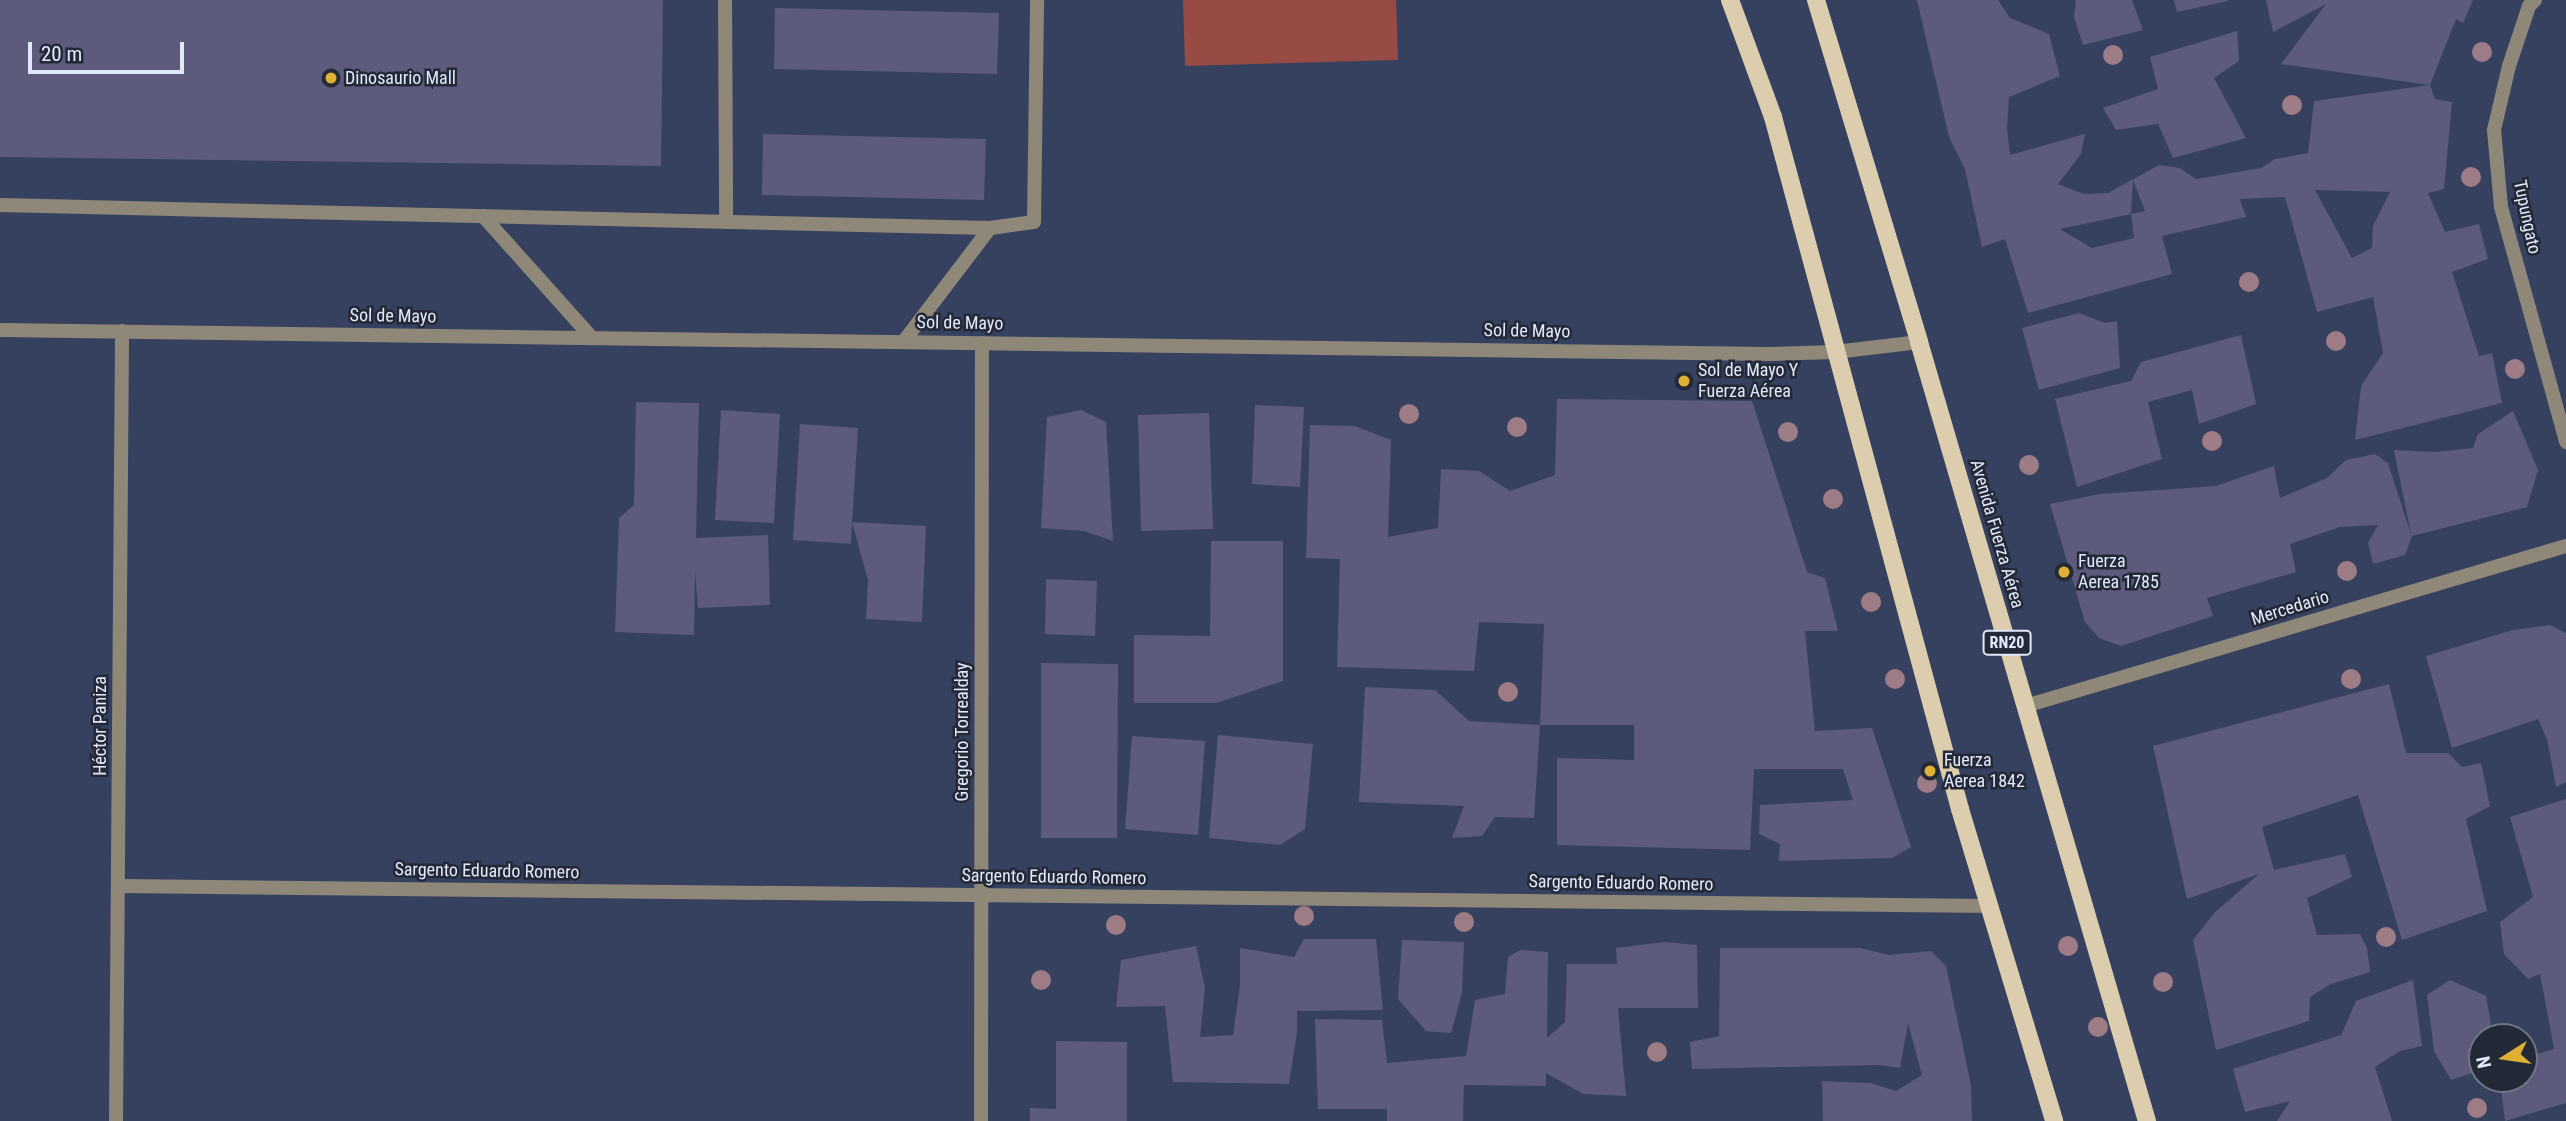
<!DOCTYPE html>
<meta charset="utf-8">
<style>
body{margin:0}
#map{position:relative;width:2566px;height:1121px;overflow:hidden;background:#35415f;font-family:"Roboto Condensed",sans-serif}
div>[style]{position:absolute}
.green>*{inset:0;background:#974b44}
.building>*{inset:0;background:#5c5b7c}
.lane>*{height:14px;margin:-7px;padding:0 7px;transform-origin:7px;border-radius:7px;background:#8f8879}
.street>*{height:14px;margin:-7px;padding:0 7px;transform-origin:7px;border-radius:7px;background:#8f8879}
.primary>*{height:18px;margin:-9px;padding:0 9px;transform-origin:9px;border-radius:9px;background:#dbcdad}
.trees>*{width:20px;height:20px;margin:-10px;border-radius:50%;background:#9e7c85}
.dots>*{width:19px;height:19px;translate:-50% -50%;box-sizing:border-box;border:4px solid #232936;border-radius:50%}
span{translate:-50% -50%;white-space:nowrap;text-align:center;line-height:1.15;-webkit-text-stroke:5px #232936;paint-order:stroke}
.shield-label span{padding:2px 5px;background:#232936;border:2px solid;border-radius:5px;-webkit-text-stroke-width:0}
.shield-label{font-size:16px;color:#e1e9fc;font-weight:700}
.poi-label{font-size:18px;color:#e1e9fc}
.left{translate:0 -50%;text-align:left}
.street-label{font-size:18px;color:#e1e9fc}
.north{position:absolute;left:2468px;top:1023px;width:70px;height:70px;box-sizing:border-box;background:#232936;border:2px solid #6f7685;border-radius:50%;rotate:258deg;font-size:19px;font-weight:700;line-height:28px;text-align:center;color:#e1e9fc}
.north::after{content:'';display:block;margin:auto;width:24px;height:32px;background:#dfb034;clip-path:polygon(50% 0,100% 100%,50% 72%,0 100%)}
.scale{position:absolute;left:28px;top:42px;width:156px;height:32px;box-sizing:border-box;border:4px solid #e1e9fc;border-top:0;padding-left:9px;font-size:21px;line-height:24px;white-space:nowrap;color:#e1e9fc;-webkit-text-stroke:5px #232936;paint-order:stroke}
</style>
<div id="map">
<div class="green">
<div style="clip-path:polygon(1183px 0,1396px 0,1398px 60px,1185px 66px)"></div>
</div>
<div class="building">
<div style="clip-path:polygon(0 0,663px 0,661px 166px,0 157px)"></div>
<div style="clip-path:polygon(evenodd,1917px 0,1998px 0,2010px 18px,2049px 34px,2060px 76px,2009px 97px,2007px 128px,2010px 155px,2085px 134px,2081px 154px,2058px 184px,2084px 194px,2108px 193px,2159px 165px,2180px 168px,2196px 179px,2261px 168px,2275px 159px,2308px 153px,2314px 101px,2430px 85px,2281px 64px,2326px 4px,2273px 32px,2266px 0,2473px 0,2463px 23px,2456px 19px,2430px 85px,2435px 99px,2452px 102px,2444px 189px,2428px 193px,2445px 232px,2479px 224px,2488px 259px,2452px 272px,2479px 356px,2492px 353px,2502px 403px,2355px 440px,2361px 386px,2383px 353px,2373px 297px,2317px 312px,2285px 197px,2240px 199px,2246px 217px,2162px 236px,2172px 274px,2028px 313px,2005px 239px,1982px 247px,1965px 169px,1949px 137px,1917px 0,2133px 180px,2145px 211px,2131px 214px,2134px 238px,2092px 248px,2060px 229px,2131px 214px,2133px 180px,1917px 0,2315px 190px,2390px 192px,2373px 226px,2372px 248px,2352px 258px,2315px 190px)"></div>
<div style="clip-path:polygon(2076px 0,2132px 0,2143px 30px,2083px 45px,2074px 17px)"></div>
<div style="clip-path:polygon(2174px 0,2228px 0,2228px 1px,2177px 12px)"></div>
<div style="clip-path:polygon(775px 8px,999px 13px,997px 74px,774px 69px)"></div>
<div style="clip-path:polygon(2237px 31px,2239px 61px,2214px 78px,2246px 138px,2173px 158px,2158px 124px,2116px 130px,2103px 108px,2158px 89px,2150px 57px)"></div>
<div style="clip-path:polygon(763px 134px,986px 139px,984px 200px,762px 195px)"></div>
<div style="clip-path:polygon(2079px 313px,2105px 323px,2117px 321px,2120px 368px,2039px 390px,2022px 328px)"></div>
<div style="clip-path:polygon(2241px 335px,2256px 404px,2199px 424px,2192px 390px,2148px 402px,2162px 459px,2077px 487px,2055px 399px,2131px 381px,2141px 362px)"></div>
<div style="clip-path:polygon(1557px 399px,1752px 401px,1807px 572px,1825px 578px,1838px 631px,1805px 631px,1815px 731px,1872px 728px,1911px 847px,1892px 858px,1779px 861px,1780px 844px,1759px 834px,1760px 805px,1853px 800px,1843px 769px,1754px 769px,1750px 850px,1557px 845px,1557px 758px,1634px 760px,1634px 725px,1540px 725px,1544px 624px,1479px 622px,1474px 671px,1337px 667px,1340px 559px,1306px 558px,1310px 425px,1355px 426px,1391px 440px,1388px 537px,1438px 528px,1441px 469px,1479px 471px,1510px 491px,1555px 475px)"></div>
<div style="clip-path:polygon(636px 402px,699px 403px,696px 538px,768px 535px,770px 605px,698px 608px,695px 571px,694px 635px,615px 632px,619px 518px,634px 505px)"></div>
<div style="clip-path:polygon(1255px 405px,1304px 407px,1300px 487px,1252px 484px)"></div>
<div style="clip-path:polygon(721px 410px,780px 414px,774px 523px,715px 520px)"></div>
<div style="clip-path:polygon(1081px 410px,1106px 422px,1113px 541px,1084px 531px,1041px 528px,1047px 417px)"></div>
<div style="clip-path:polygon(2513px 411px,2538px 470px,2527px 507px,2412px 536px,2405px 555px,2373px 564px,2368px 543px,2378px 525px,2340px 527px,2290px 544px,2296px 572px,2207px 598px,2213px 616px,2121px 646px,2099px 638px,2085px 622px,2050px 504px,2100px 494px,2216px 486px,2274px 466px,2280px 498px,2327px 478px,2346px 460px,2375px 454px,2388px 463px,2411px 534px,2394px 450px,2436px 452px,2473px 448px,2478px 434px)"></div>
<div style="clip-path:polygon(1209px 413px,1213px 529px,1141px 531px,1138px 415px)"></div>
<div style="clip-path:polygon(800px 424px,858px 428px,852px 522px,926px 526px,922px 622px,866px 619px,868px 580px,852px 522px,851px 544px,793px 540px)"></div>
<div style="clip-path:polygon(1211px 541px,1283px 541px,1283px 681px,1216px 703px,1134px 703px,1134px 635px,1210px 636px)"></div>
<div style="clip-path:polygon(1046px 579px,1097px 581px,1095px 636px,1045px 634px)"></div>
<div style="clip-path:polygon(2550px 625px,2566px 633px,2566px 782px,2556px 787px,2547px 739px,2538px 719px,2452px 748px,2426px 656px,2513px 630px)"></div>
<div style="clip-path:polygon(1041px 663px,1118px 664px,1117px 838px,1041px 838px)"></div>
<div style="clip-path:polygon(2389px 684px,2406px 753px,2448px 753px,2462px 767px,2481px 763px,2490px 806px,2466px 819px,2487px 911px,2402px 940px,2358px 795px,2262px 827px,2274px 870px,2345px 854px,2352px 877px,2307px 898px,2317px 935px,2360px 934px,2367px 948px,2370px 972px,2331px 984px,2310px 997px,2309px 1021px,2216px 1050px,2193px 940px,2215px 912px,2259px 874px,2187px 899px,2153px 746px)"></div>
<div style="clip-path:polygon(1365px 687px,1435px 690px,1469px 721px,1540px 725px,1534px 818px,1495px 817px,1482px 836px,1452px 838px,1464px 806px,1359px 802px)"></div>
<div style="clip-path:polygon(1218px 735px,1313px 744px,1305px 829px,1280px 845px,1209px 838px)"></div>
<div style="clip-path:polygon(1132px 736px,1205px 741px,1198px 835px,1125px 829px)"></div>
<div style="clip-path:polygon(2566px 799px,2566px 1103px,2505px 1121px,2500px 1079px,2524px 1079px,2524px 1058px,2554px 1049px,2540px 974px,2528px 979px,2504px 954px,2500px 922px,2533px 897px,2510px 817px)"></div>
<div style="clip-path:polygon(1304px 939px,1376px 939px,1383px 1010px,1297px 1011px,1297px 1032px,1289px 1084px,1173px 1082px,1165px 1006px,1116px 1007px,1121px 960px,1196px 946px,1205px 988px,1200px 1037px,1233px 1035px,1240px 985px,1240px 948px,1294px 957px)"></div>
<div style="clip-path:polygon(1402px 940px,1464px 942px,1462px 993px,1451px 1033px,1426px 1031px,1398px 999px)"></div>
<div style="clip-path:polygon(1665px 942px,1697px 945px,1698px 1008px,1618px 1008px,1626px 1096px,1583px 1094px,1546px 1073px,1546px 1086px,1464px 1085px,1463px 1121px,1387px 1121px,1387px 1109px,1318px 1109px,1315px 1019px,1382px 1020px,1387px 1063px,1466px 1056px,1475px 1000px,1505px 994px,1508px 957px,1520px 950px,1548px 952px,1547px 1038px,1565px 1022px,1567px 964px,1617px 964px,1616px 948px)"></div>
<div style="clip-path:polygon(1720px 948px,1860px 948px,1889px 955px,1931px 951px,1946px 966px,1971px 1085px,1972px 1121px,1823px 1121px,1822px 1081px,1870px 1083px,1896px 1091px,1922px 1075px,1908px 1023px,1900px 1068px,1879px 1065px,1692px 1069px,1690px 1042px,1719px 1036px)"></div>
<div style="clip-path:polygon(2413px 980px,2422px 1046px,2400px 1051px,2375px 1067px,2392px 1121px,2277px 1121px,2290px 1101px,2245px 1112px,2233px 1069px,2341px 1035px,2356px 1001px)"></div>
<div style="clip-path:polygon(2450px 980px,2486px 996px,2493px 1037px,2482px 1037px,2482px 1070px,2451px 1080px,2434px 1051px,2427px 995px)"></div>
<div style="clip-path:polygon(1056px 1041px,1127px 1042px,1127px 1121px,1030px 1121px,1030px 1108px,1056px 1109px)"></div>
</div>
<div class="lane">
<div style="left:725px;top:0;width:222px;rotate:89.7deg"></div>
<div style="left:0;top:205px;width:990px;rotate:1.33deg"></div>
<div style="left:990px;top:228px;width:44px;rotate:-7.8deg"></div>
<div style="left:1034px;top:222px;width:222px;rotate:-89.2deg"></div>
<div style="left:483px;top:216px;width:164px;rotate:48.2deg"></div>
<div style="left:904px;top:341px;width:142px;rotate:-52.7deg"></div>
</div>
<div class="street">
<div style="left:2535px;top:0;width:8px;rotate:135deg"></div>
<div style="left:2529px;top:6px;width:63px;rotate:108.4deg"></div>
<div style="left:2509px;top:66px;width:66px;rotate:103.2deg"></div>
<div style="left:2494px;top:130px;width:77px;rotate:84.8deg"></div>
<div style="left:2501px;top:207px;width:244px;rotate:74.5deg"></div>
<div style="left:0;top:330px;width:1768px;rotate:0.78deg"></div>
<div style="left:1768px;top:354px;width:67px;rotate:-1.7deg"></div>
<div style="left:1835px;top:352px;width:85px;rotate:-6.8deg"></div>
<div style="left:2025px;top:706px;width:564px;rotate:-16.48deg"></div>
<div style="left:118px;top:886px;width:1872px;rotate:0.61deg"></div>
<div style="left:116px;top:1121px;width:790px;rotate:-89.56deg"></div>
<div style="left:981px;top:1121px;width:778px;rotate:-89.93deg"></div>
</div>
<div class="primary">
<div style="left:1730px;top:0;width:125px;rotate:69.8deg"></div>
<div style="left:1773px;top:117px;width:717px;rotate:74.88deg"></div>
<div style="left:1960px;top:809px;width:326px;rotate:73.2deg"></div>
<div style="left:1816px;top:0;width:357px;rotate:73.2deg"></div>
<div style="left:1919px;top:342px;width:812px;rotate:73.69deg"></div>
</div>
<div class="trees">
<div style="left:2482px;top:52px"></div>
<div style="left:2113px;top:55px"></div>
<div style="left:2292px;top:105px"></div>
<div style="left:2471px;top:177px"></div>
<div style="left:2249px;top:282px"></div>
<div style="left:2336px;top:341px"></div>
<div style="left:2515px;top:369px"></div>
<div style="left:1409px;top:414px"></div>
<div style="left:1517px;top:427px"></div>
<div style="left:1788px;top:432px"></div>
<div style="left:2212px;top:441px"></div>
<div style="left:2029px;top:465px"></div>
<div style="left:1833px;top:499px"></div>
<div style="left:2347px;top:571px"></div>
<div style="left:1871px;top:602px"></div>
<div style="left:1895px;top:679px"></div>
<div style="left:2351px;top:679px"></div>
<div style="left:1508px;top:692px"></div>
<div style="left:1927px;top:783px"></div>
<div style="left:1304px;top:916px"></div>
<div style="left:1464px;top:922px"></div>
<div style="left:1116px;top:925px"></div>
<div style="left:2386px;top:937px"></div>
<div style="left:2068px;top:946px"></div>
<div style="left:1041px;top:980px"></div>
<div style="left:2163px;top:982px"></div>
<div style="left:2098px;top:1027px"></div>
<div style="left:1657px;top:1052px"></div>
<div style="left:2477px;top:1108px"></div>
</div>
<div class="dots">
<div style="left:331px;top:78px;background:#dfb034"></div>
<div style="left:1684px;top:381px;background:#dfb034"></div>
<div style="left:2064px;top:572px;background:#dfb034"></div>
<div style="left:1930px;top:771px;background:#dfb034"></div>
</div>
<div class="shield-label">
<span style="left:2007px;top:643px">RN20</span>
</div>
<div class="poi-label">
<span class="left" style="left:345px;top:78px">Dinosaurio Mall</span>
<span class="left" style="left:1698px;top:381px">Sol de Mayo Y<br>Fuerza Aérea</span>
<span class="left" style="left:2078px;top:572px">Fuerza<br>Aerea 1785</span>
<span class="left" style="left:1944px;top:771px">Fuerza<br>Aerea 1842</span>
</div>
<div class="street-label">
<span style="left:2527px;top:217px;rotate:78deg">Tupungato</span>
<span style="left:393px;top:316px;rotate:1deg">Sol de Mayo</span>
<span style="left:960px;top:323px;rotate:1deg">Sol de Mayo</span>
<span style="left:1527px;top:331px;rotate:1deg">Sol de Mayo</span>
<span style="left:1997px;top:534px;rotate:74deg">Avenida Fuerza Aérea</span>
<span style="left:2290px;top:608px;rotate:-17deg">Mercedario</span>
<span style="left:100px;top:726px;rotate:-90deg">Héctor Paniza</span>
<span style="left:962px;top:732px;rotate:-90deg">Gregorio Torrealday</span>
<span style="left:487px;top:871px;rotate:1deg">Sargento Eduardo Romero</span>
<span style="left:1054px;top:877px;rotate:1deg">Sargento Eduardo Romero</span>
<span style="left:1621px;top:883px;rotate:1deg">Sargento Eduardo Romero</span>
</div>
<div class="north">N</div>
<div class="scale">20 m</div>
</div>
